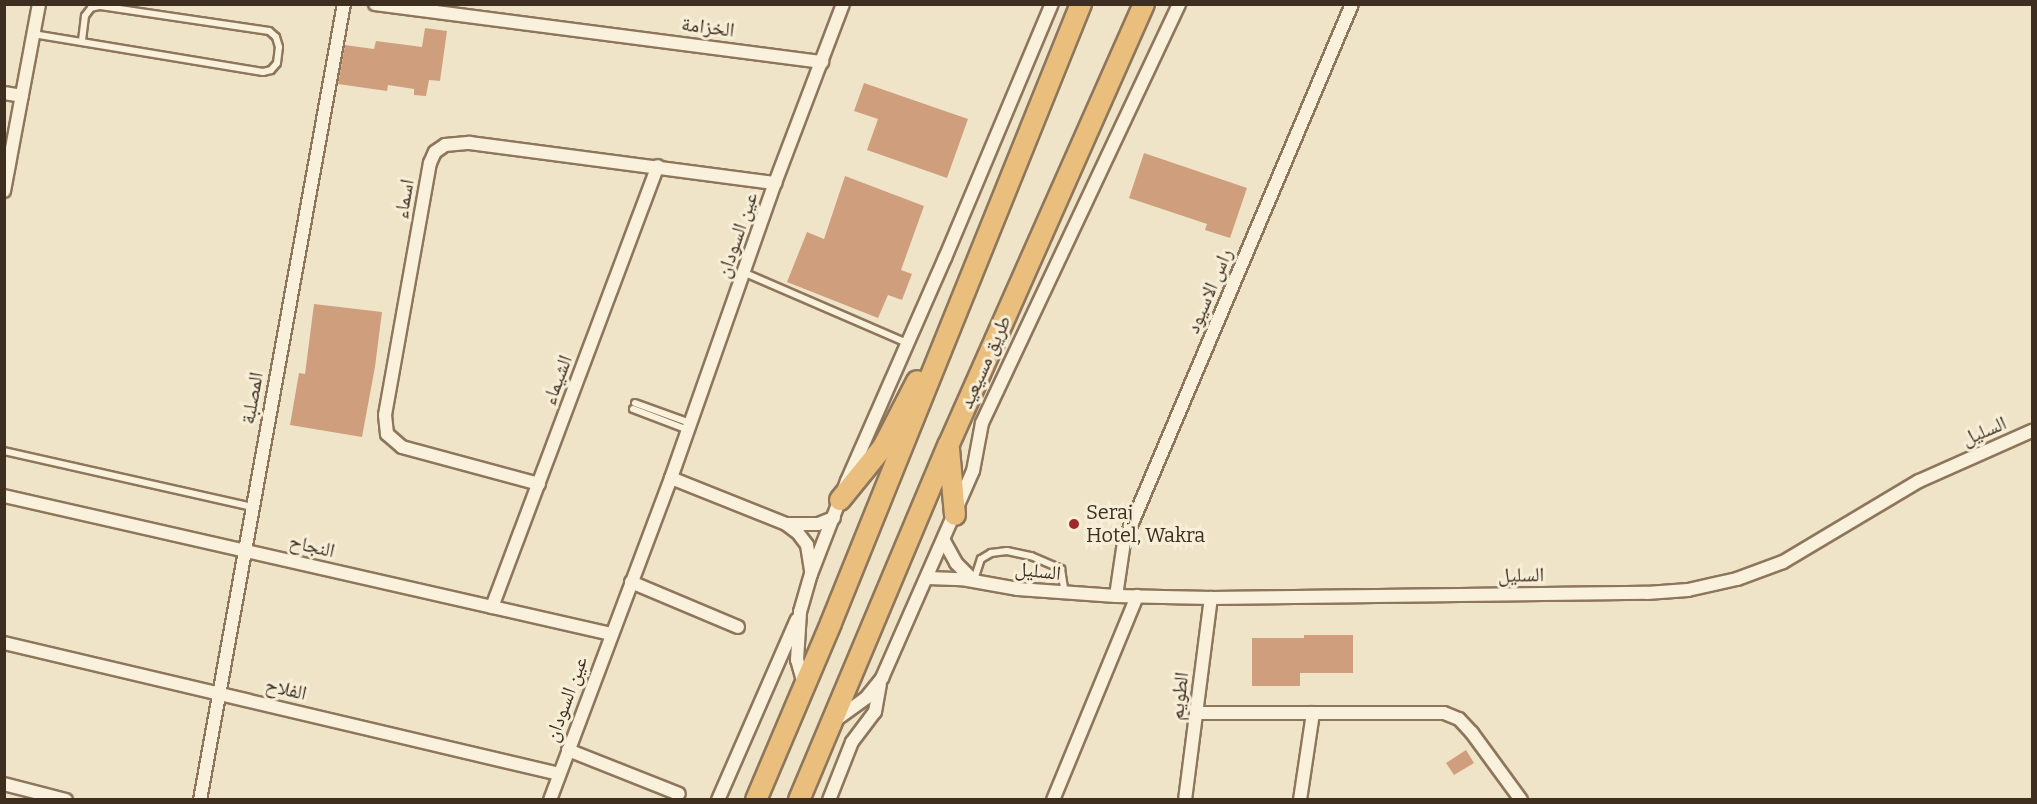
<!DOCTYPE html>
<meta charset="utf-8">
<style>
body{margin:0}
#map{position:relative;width:2037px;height:804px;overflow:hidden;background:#f0e4c8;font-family:Bitter,"Noto Naskh Arabic",serif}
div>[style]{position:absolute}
.building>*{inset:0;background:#cf9f7d}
.roads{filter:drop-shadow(2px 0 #8d765c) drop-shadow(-2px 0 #8d765c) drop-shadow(0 2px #8d765c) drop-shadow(0 -2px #8d765c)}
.service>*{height:6px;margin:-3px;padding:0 3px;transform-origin:3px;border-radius:3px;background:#faf1dc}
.minor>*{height:12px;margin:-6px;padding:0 6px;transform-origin:6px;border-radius:6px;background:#faf1dc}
.trunk>*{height:20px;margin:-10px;padding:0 10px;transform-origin:10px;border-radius:10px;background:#eabe7c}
.dots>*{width:16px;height:16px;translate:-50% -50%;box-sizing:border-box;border:3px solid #f7eed8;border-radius:50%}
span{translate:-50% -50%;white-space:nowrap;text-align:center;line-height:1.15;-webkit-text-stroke:6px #f7eed8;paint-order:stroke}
.street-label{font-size:20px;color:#3d2e20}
.poi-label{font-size:20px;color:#3d2e20}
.left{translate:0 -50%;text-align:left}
.frame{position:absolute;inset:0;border:6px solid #3d2e20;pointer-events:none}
</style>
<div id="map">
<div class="building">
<div style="clip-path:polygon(425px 28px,447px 31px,440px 81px,429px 80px,426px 96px,414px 95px,414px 89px,388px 85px,387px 91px,338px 84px,345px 45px,374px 49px,376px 41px,422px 47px)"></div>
<div style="clip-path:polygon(864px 83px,968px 119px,947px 178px,867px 150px,878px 119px,854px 111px)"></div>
<div style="clip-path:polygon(1144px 153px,1247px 188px,1230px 238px,1205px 230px,1207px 224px,1129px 198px)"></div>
<div style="clip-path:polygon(845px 176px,924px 206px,901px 270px,912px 274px,902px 300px,888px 295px,878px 318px,787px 282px,807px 232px,824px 239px)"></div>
<div style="clip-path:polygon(314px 304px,382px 312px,375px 367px,362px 437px,290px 425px,299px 373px,305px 374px)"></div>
<div style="clip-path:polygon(1304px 635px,1353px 635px,1353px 673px,1300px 673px,1300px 686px,1252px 686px,1252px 638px,1304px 638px)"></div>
<div style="clip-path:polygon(1466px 750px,1474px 763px,1454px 775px,1446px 763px)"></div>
</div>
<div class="roads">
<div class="service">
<div style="left:33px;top:34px;width:233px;rotate:9.4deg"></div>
<div style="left:263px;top:72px;width:8px;rotate:-14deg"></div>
<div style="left:271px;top:70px;width:9px;rotate:-49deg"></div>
<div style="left:277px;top:63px;width:16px;rotate:-83deg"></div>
<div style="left:279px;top:47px;width:10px;rotate:-107deg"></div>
<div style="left:276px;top:37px;width:9px;rotate:-139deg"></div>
<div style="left:269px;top:31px;width:172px;rotate:-171.6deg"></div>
<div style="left:99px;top:6px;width:8px;rotate:166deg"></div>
<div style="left:91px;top:8px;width:10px;rotate:127deg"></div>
<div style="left:85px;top:16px;width:26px;rotate:97deg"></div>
<div style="left:745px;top:273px;width:176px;rotate:23.4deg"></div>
<div style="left:635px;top:403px;width:59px;rotate:20deg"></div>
<div style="left:633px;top:409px;width:59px;rotate:20.9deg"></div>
<div style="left:4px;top:451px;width:255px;rotate:12.7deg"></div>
<div style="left:974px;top:580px;width:22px;rotate:-72deg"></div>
<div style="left:981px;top:559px;width:12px;rotate:-31deg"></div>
<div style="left:991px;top:553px;width:16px;rotate:-7deg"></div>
<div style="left:1007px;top:551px;width:25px;rotate:12deg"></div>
<div style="left:1031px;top:556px;width:33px;rotate:23deg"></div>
<div style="left:1061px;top:569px;width:24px;rotate:81deg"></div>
</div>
<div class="minor">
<div style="left:375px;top:4px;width:451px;rotate:7.4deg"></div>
<div style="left:4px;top:93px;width:18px;rotate:9deg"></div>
<div style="left:4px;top:191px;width:190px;rotate:-79.4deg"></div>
<div style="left:671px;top:478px;width:124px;rotate:21.8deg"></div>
<div style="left:786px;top:524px;width:15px;rotate:37deg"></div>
<div style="left:798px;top:533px;width:15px;rotate:53deg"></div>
<div style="left:807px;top:545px;width:24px;rotate:81deg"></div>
<div style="left:539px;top:484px;width:142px;rotate:-164.9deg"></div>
<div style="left:402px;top:447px;width:20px;rotate:-139deg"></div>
<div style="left:387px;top:434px;width:19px;rotate:-96deg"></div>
<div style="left:385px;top:415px;width:256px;rotate:-79.9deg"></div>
<div style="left:430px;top:163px;width:12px;rotate:-66deg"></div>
<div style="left:435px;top:152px;width:12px;rotate:-35deg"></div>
<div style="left:445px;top:145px;width:25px;rotate:-5deg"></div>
<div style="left:470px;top:143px;width:308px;rotate:7.5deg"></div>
<div style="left:4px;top:496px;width:622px;rotate:12.81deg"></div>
<div style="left:787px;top:524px;width:31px"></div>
<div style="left:818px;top:524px;width:17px;rotate:-21deg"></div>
<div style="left:944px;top:541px;width:25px;rotate:61deg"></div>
<div style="left:956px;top:563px;width:24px;rotate:45deg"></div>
<div style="left:928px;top:578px;width:34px;rotate:2deg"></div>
<div style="left:962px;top:579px;width:57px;rotate:10.1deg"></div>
<div style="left:1018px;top:589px;width:98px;rotate:4.1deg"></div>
<div style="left:1116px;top:596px;width:95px;rotate:1.2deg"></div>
<div style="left:1211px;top:598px;width:436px;rotate:-0.7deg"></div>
<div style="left:1647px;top:593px;width:41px;rotate:-4.2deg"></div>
<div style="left:1688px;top:590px;width:50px;rotate:-12.7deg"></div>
<div style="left:1737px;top:579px;width:49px;rotate:-20.3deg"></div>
<div style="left:1783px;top:562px;width:158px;rotate:-30.8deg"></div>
<div style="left:1919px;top:481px;width:124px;rotate:-23.9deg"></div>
<div style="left:631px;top:582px;width:116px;rotate:22.8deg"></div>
<div style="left:1116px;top:596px;width:55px;rotate:-81.6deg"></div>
<div style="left:1124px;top:542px;width:584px;rotate:-67.03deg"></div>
<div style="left:492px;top:607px;width:471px;rotate:-69.4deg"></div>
<div style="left:4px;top:643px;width:570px;rotate:13.28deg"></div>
<div style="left:804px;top:684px;width:25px;rotate:-106deg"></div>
<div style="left:797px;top:660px;width:48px;rotate:-86.4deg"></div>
<div style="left:800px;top:612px;width:40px;rotate:-74deg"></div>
<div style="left:811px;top:574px;width:100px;rotate:-68.8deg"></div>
<div style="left:847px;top:481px;width:244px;rotate:-66.3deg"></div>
<div style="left:945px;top:258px;width:276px;rotate:-67.2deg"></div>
<div style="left:1196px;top:713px;width:248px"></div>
<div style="left:1444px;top:713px;width:16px;rotate:22deg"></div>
<div style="left:1459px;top:719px;width:19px;rotate:47deg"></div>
<div style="left:1472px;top:733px;width:83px;rotate:53.8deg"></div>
<div style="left:833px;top:722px;width:41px;rotate:-36deg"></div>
<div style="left:866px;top:698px;width:26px;rotate:-51deg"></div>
<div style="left:882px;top:678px;width:226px;rotate:-66.3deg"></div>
<div style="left:973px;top:471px;width:49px;rotate:-79.4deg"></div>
<div style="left:982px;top:423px;width:463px;rotate:-64.8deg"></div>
<div style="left:568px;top:750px;width:119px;rotate:21.6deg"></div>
<div style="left:4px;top:784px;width:64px;rotate:14.5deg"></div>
<div style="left:200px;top:800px;width:809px;rotate:-79.75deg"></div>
<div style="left:550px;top:800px;width:344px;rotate:-69.4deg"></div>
<div style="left:671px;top:478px;width:313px;rotate:-70.6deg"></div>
<div style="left:775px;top:183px;width:191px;rotate:-69.2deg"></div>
<div style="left:718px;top:800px;width:197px;rotate:-66.4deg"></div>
<div style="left:829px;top:800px;width:62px;rotate:-68.4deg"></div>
<div style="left:852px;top:742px;width:38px;rotate:-53deg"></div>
<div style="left:875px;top:712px;width:28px;rotate:-80deg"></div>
<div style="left:1053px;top:800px;width:221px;rotate:-67.6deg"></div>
<div style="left:1185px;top:800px;width:204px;rotate:-82.7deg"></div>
<div style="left:1300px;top:800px;width:88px;rotate:-81.5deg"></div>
</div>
<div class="trunk">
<div style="left:949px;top:449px;width:66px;rotate:84.8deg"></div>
<div style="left:840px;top:500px;width:68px;rotate:-50.9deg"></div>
<div style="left:883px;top:447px;width:74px;rotate:-62.7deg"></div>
<div style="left:756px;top:800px;width:192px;rotate:-67deg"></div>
<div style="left:831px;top:623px;width:668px;rotate:-68.01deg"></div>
<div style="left:799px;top:800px;width:386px;rotate:-67.2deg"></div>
<div style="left:949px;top:444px;width:481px;rotate:-66.1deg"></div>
</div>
</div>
<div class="dots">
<div style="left:1074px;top:524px;background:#9e2a2b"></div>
</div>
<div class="street-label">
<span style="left:708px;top:27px;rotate:7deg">الخزامة</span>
<span style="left:404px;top:199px;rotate:-80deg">اسماء</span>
<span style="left:737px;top:235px;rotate:-71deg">عين السودان</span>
<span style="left:1209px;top:291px;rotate:-67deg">راس الاسيود</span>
<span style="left:985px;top:362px;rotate:-66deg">طريق مسيعيد</span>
<span style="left:557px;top:380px;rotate:-69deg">الشيماء</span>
<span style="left:252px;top:398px;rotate:-80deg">المصلبة</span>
<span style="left:1984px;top:431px;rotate:-23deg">السليل</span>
<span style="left:312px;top:546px;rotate:13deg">النجاح</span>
<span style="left:1038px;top:571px;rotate:6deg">السليل</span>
<span style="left:1521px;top:575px;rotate:-1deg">السليل</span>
<span style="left:286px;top:689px;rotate:13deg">الفلاح</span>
<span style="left:1179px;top:696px;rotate:-83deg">الطويم</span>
<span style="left:566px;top:699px;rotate:-70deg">عين السودان</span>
</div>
<div class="poi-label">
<span class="left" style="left:1086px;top:524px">Seraj<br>Hotel, Wakra</span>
</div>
<div class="frame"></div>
</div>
